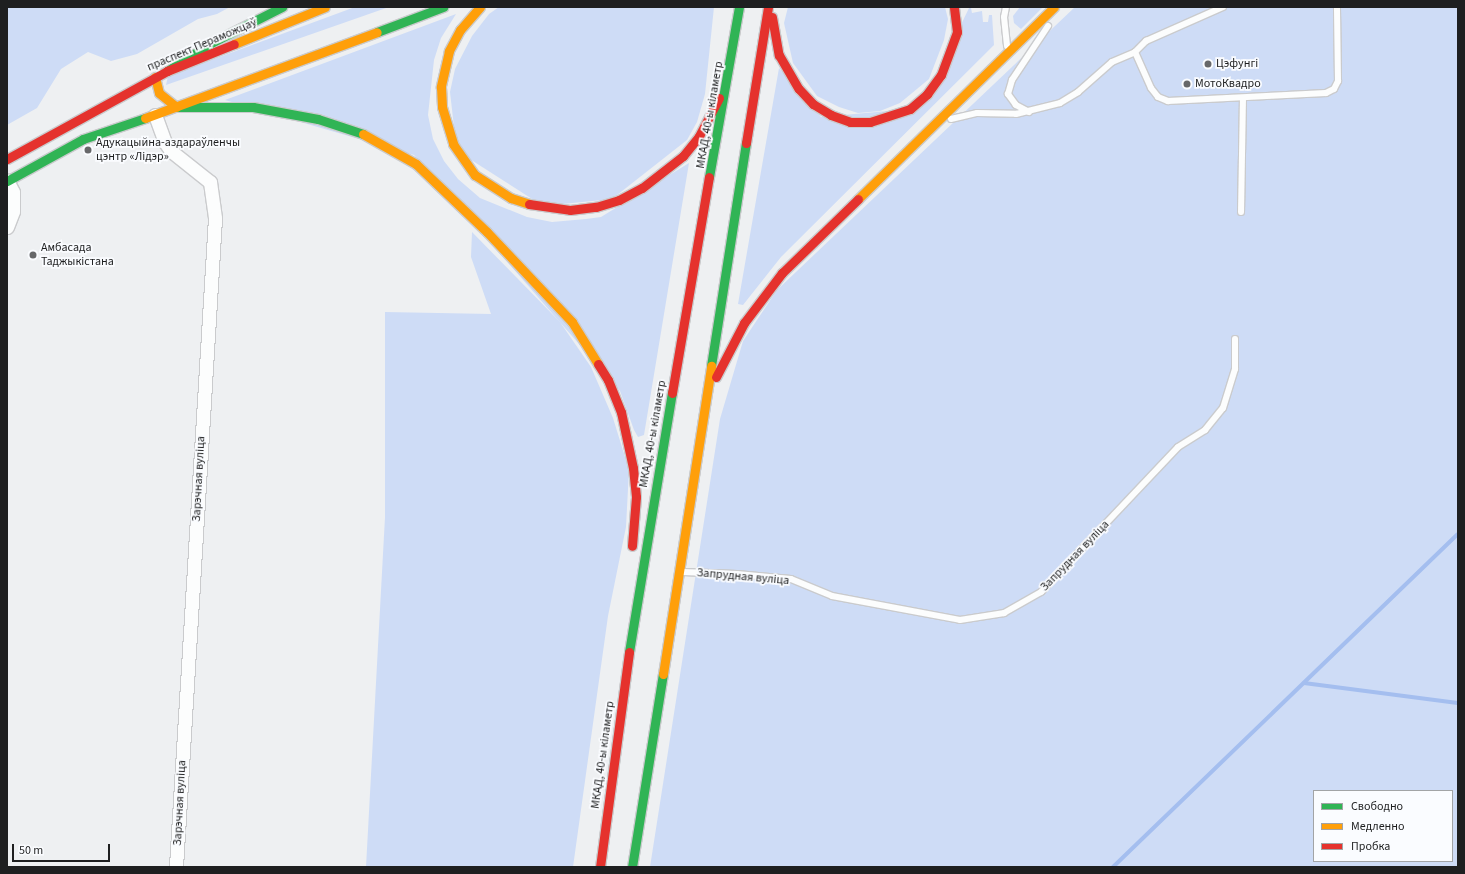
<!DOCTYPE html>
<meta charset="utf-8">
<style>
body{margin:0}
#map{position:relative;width:1465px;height:874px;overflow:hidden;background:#eef0f2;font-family:"Source Sans 3",sans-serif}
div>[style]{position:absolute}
.green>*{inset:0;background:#cedcf6}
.stream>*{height:4px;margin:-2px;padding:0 2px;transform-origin:2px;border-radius:2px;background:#a4beef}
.roads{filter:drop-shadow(1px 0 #cacbcd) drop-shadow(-1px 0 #cacbcd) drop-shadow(0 1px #cacbcd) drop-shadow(0 -1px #cacbcd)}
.lane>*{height:6px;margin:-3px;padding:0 3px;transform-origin:3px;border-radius:3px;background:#fcfdfd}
.street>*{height:13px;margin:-6.5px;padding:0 6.5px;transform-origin:6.5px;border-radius:6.5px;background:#fcfdfd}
.fast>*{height:9px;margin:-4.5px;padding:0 4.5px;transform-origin:4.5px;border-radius:4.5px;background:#30b455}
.slow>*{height:9px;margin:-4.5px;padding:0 4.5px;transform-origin:4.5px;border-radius:4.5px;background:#ff9f0a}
.jam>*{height:9px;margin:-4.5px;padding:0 4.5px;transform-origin:4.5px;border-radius:4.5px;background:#e5322d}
.dots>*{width:11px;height:11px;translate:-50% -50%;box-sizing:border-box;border:2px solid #fafcff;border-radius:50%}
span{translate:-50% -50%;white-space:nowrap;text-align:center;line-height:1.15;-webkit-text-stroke:3.5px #fafcff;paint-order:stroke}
.street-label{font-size:12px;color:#1e1f20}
.poi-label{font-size:12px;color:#1e1f20}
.left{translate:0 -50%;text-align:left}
.frame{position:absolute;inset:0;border:8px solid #1e1f20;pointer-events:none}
.legend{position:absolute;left:1313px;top:790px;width:140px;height:72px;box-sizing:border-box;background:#fafcff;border:1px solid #a2a4a6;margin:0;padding:5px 7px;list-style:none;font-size:12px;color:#1e1f20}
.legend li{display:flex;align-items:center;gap:8px;height:20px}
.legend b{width:20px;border:1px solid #a2a4a6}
.scale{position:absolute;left:12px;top:844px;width:98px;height:18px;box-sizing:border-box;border:2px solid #1e1f20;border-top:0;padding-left:5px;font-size:12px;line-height:14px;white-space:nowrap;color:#1e1f20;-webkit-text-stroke:3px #fafcff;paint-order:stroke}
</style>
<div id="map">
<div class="green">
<div style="clip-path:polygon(7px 7px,230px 7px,217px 14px,198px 19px,137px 54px,111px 61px,88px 52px,61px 69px,37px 108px,7px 125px)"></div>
<div style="clip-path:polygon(355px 7px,389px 7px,166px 85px,168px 76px)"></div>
<div style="clip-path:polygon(499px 7px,714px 7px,705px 94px,697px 122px,687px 140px,612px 199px,543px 206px,465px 156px,455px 136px,450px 92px,455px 69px,472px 36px,489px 14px)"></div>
<div style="clip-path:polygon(788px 7px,945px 7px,948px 19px,944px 40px,929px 79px,900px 103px,880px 111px,858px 113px,839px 107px,817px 96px,793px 63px,784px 23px)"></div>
<div style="clip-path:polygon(1020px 7px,1043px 7px,1021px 29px,1014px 23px,1013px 16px)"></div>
<div style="clip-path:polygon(evenodd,1075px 7px,1458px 7px,1458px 867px,650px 867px,720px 419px,743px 341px,777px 290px,1075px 7px,1314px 791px,1452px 791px,1452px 861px,1314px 861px,1314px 791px)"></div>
<div style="clip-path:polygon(969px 8px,971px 8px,972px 13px,982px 11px,983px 22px,988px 22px,989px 15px,992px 15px,994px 45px,781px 257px,743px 305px,738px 304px,779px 68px,821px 117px,921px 108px)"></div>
<div style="clip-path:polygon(456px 14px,441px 38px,434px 60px,428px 115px,433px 139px,444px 161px,458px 179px,480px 198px,527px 217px,552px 222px,586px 219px,601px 217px,689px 163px,644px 435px,638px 437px,634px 430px,620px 391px,414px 155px,225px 100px)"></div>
<div style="clip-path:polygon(472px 232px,560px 322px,591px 367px,613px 418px,629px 470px,626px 527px,608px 616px,573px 867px,366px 867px,385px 517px,385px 312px,491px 314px,471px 257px)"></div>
</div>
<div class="stream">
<div style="left:1304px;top:683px;width:155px;rotate:7.4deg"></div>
<div style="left:1113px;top:867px;width:479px;rotate:-44deg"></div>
</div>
<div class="roads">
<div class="lane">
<div style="left:1006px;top:7px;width:10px;rotate:101deg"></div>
<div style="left:1004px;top:17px;width:29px;rotate:84deg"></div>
<div style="left:1135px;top:52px;width:39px;rotate:66deg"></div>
<div style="left:1151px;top:88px;width:11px;rotate:52deg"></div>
<div style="left:1158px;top:97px;width:11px;rotate:22deg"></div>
<div style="left:1168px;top:101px;width:158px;rotate:-2.9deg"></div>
<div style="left:1326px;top:93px;width:9px;rotate:-27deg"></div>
<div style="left:1334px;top:89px;width:9px;rotate:-63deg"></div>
<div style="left:1338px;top:81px;width:74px;rotate:-90.8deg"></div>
<div style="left:1029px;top:112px;width:15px;rotate:-152deg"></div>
<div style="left:1016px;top:105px;width:14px;rotate:-126deg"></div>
<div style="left:1008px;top:94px;width:15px;rotate:-74deg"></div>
<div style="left:1012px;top:80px;width:65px;rotate:-56.3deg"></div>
<div style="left:951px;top:119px;width:27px;rotate:-13deg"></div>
<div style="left:977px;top:113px;width:39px;rotate:1deg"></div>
<div style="left:1016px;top:114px;width:45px;rotate:-14deg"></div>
<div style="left:1060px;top:103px;width:21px;rotate:-31deg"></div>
<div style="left:1078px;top:92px;width:45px;rotate:-41.4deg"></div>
<div style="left:1112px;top:62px;width:25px;rotate:-23deg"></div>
<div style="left:1135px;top:52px;width:16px;rotate:-45deg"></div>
<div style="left:1146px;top:41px;width:84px;rotate:-23.8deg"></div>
<div style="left:1241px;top:212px;width:114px;rotate:-89deg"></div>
<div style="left:683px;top:572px;width:54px;rotate:2.1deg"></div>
<div style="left:737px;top:574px;width:54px;rotate:5.3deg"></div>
<div style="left:791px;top:579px;width:44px;rotate:22.5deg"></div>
<div style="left:832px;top:596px;width:130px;rotate:10.6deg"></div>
<div style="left:960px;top:620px;width:45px;rotate:-9deg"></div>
<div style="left:1004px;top:613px;width:43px;rotate:-29.6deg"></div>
<div style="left:1041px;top:592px;width:199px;rotate:-46.6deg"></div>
<div style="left:1178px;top:447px;width:32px;rotate:-32deg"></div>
<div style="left:1205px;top:430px;width:28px;rotate:-51deg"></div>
<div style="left:1223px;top:408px;width:41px;rotate:-72.9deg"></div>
<div style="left:1235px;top:369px;width:30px;rotate:-90deg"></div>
</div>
<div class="street">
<div style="left:155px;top:115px;width:29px;rotate:70deg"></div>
<div style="left:165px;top:142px;width:11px;rotate:56deg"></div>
<div style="left:171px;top:151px;width:50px;rotate:38.5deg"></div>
<div style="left:210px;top:182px;width:36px;rotate:82deg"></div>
<div style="left:215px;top:218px;width:650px;rotate:93.44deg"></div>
<div style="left:7px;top:227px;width:17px;rotate:-69deg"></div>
<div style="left:13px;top:211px;width:19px;rotate:-90deg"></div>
<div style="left:13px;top:192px;width:13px;rotate:-117deg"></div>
</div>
<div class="fast">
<div style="left:377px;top:32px;width:71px;rotate:-20.7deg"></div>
<div style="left:167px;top:71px;width:52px;rotate:-32.5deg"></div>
<div style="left:211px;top:43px;width:80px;rotate:-26.9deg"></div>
<div style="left:176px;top:107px;width:77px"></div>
<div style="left:253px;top:107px;width:66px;rotate:10.5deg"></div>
<div style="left:318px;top:119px;width:47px;rotate:18.4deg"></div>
<div style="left:709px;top:177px;width:173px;rotate:-80deg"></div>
<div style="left:7px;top:181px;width:87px;rotate:-28.9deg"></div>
<div style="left:83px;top:139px;width:65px;rotate:-18.7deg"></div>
<div style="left:711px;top:366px;width:226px;rotate:-81.1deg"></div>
<div style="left:629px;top:652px;width:263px;rotate:-80.6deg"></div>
<div style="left:632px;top:867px;width:195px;rotate:-80.9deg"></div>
</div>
<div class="slow">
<div style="left:480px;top:7px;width:30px;rotate:131deg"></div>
<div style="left:460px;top:30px;width:24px;rotate:118deg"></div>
<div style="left:449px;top:51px;width:37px;rotate:103deg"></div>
<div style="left:441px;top:87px;width:20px;rotate:87deg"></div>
<div style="left:442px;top:107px;width:39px;rotate:73deg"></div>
<div style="left:453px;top:144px;width:38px;rotate:55deg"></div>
<div style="left:475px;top:175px;width:43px;rotate:32.6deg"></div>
<div style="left:511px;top:198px;width:19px;rotate:18deg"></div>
<div style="left:234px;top:44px;width:98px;rotate:-22.1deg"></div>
<div style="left:155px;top:77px;width:16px;rotate:76deg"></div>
<div style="left:159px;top:93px;width:22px;rotate:39deg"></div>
<div style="left:145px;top:118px;width:247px;rotate:-20.3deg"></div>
<div style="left:363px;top:134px;width:61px;rotate:29.5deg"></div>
<div style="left:416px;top:164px;width:98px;rotate:43.8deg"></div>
<div style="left:487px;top:232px;width:124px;rotate:46.6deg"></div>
<div style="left:572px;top:322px;width:49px;rotate:58.2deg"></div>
<div style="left:858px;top:199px;width:274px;rotate:-44.4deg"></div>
<div style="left:663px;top:674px;width:312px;rotate:-81.1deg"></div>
</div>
<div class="jam">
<div style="left:772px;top:17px;width:39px;rotate:80deg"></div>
<div style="left:779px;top:55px;width:39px;rotate:60deg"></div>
<div style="left:799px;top:89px;width:21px;rotate:47deg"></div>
<div style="left:813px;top:104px;width:21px;rotate:31deg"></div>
<div style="left:831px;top:115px;width:20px;rotate:20deg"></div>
<div style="left:850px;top:122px;width:20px"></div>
<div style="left:870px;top:122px;width:42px;rotate:-18deg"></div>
<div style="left:910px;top:109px;width:23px;rotate:-41deg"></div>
<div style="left:927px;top:94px;width:24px;rotate:-54deg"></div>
<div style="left:941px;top:75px;width:46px;rotate:-69.6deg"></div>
<div style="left:957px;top:32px;width:25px;rotate:-97deg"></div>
<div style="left:746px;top:143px;width:138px;rotate:-80.8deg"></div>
<div style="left:7px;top:159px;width:183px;rotate:-28.8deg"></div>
<div style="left:167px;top:71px;width:72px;rotate:-21.9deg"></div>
<div style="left:529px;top:204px;width:41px;rotate:8.3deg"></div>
<div style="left:570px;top:210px;width:26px;rotate:-7deg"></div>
<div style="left:596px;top:207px;width:24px;rotate:-17deg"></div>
<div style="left:619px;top:200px;width:26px;rotate:-28deg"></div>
<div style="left:642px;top:188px;width:52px;rotate:-38deg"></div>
<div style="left:683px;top:156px;width:26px;rotate:-51deg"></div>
<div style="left:699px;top:136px;width:43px;rotate:-62.2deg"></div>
<div style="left:598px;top:364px;width:19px;rotate:58deg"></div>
<div style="left:608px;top:380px;width:35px;rotate:68deg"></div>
<div style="left:621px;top:412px;width:57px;rotate:77.9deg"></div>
<div style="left:633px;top:468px;width:29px;rotate:84deg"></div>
<div style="left:636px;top:497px;width:49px;rotate:94.7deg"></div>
<div style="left:716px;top:377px;width:61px;rotate:-62.6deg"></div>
<div style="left:744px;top:323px;width:63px;rotate:-52.8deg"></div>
<div style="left:782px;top:273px;width:106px;rotate:-44.2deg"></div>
<div style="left:672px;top:393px;width:219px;rotate:-80.3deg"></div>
<div style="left:600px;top:867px;width:217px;rotate:-82.3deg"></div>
</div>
</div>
<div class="dots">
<div style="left:1208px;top:64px;background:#67686a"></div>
<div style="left:1187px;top:84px;background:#67686a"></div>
<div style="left:88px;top:150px;background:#67686a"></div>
<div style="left:33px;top:255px;background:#67686a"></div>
</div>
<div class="street-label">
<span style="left:202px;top:45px;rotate:-23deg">праспект Пераможцаў</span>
<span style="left:710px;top:115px;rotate:-80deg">МКАД, 40-ы кіламетр</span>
<span style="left:653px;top:434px;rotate:-80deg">МКАД, 40-ы кіламетр</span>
<span style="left:199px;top:479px;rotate:-87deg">Зарэчная вуліца</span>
<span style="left:1075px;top:556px;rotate:-46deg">Запрудная вуліца</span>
<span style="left:743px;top:577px;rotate:5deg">Запрудная вуліца</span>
<span style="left:603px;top:755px;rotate:-82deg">МКАД, 40-ы кіламетр</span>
<span style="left:180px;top:803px;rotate:-87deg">Зарэчная вуліца</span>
</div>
<div class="poi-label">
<span class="left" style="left:1216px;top:64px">Цэфунгі</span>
<span class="left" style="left:1195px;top:84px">МотоКвадро</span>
<span class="left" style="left:96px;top:150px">Адукацыйна-аздараўленчы<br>цэнтр «Лідэр»</span>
<span class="left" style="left:41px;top:255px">Амбасада<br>Таджыкістана</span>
</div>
<div class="frame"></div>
<ul class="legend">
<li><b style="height:5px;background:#30b455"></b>Свободно</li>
<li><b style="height:5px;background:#ff9f0a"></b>Медленно</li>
<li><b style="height:5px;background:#e5322d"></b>Пробка</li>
</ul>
<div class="scale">50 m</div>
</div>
